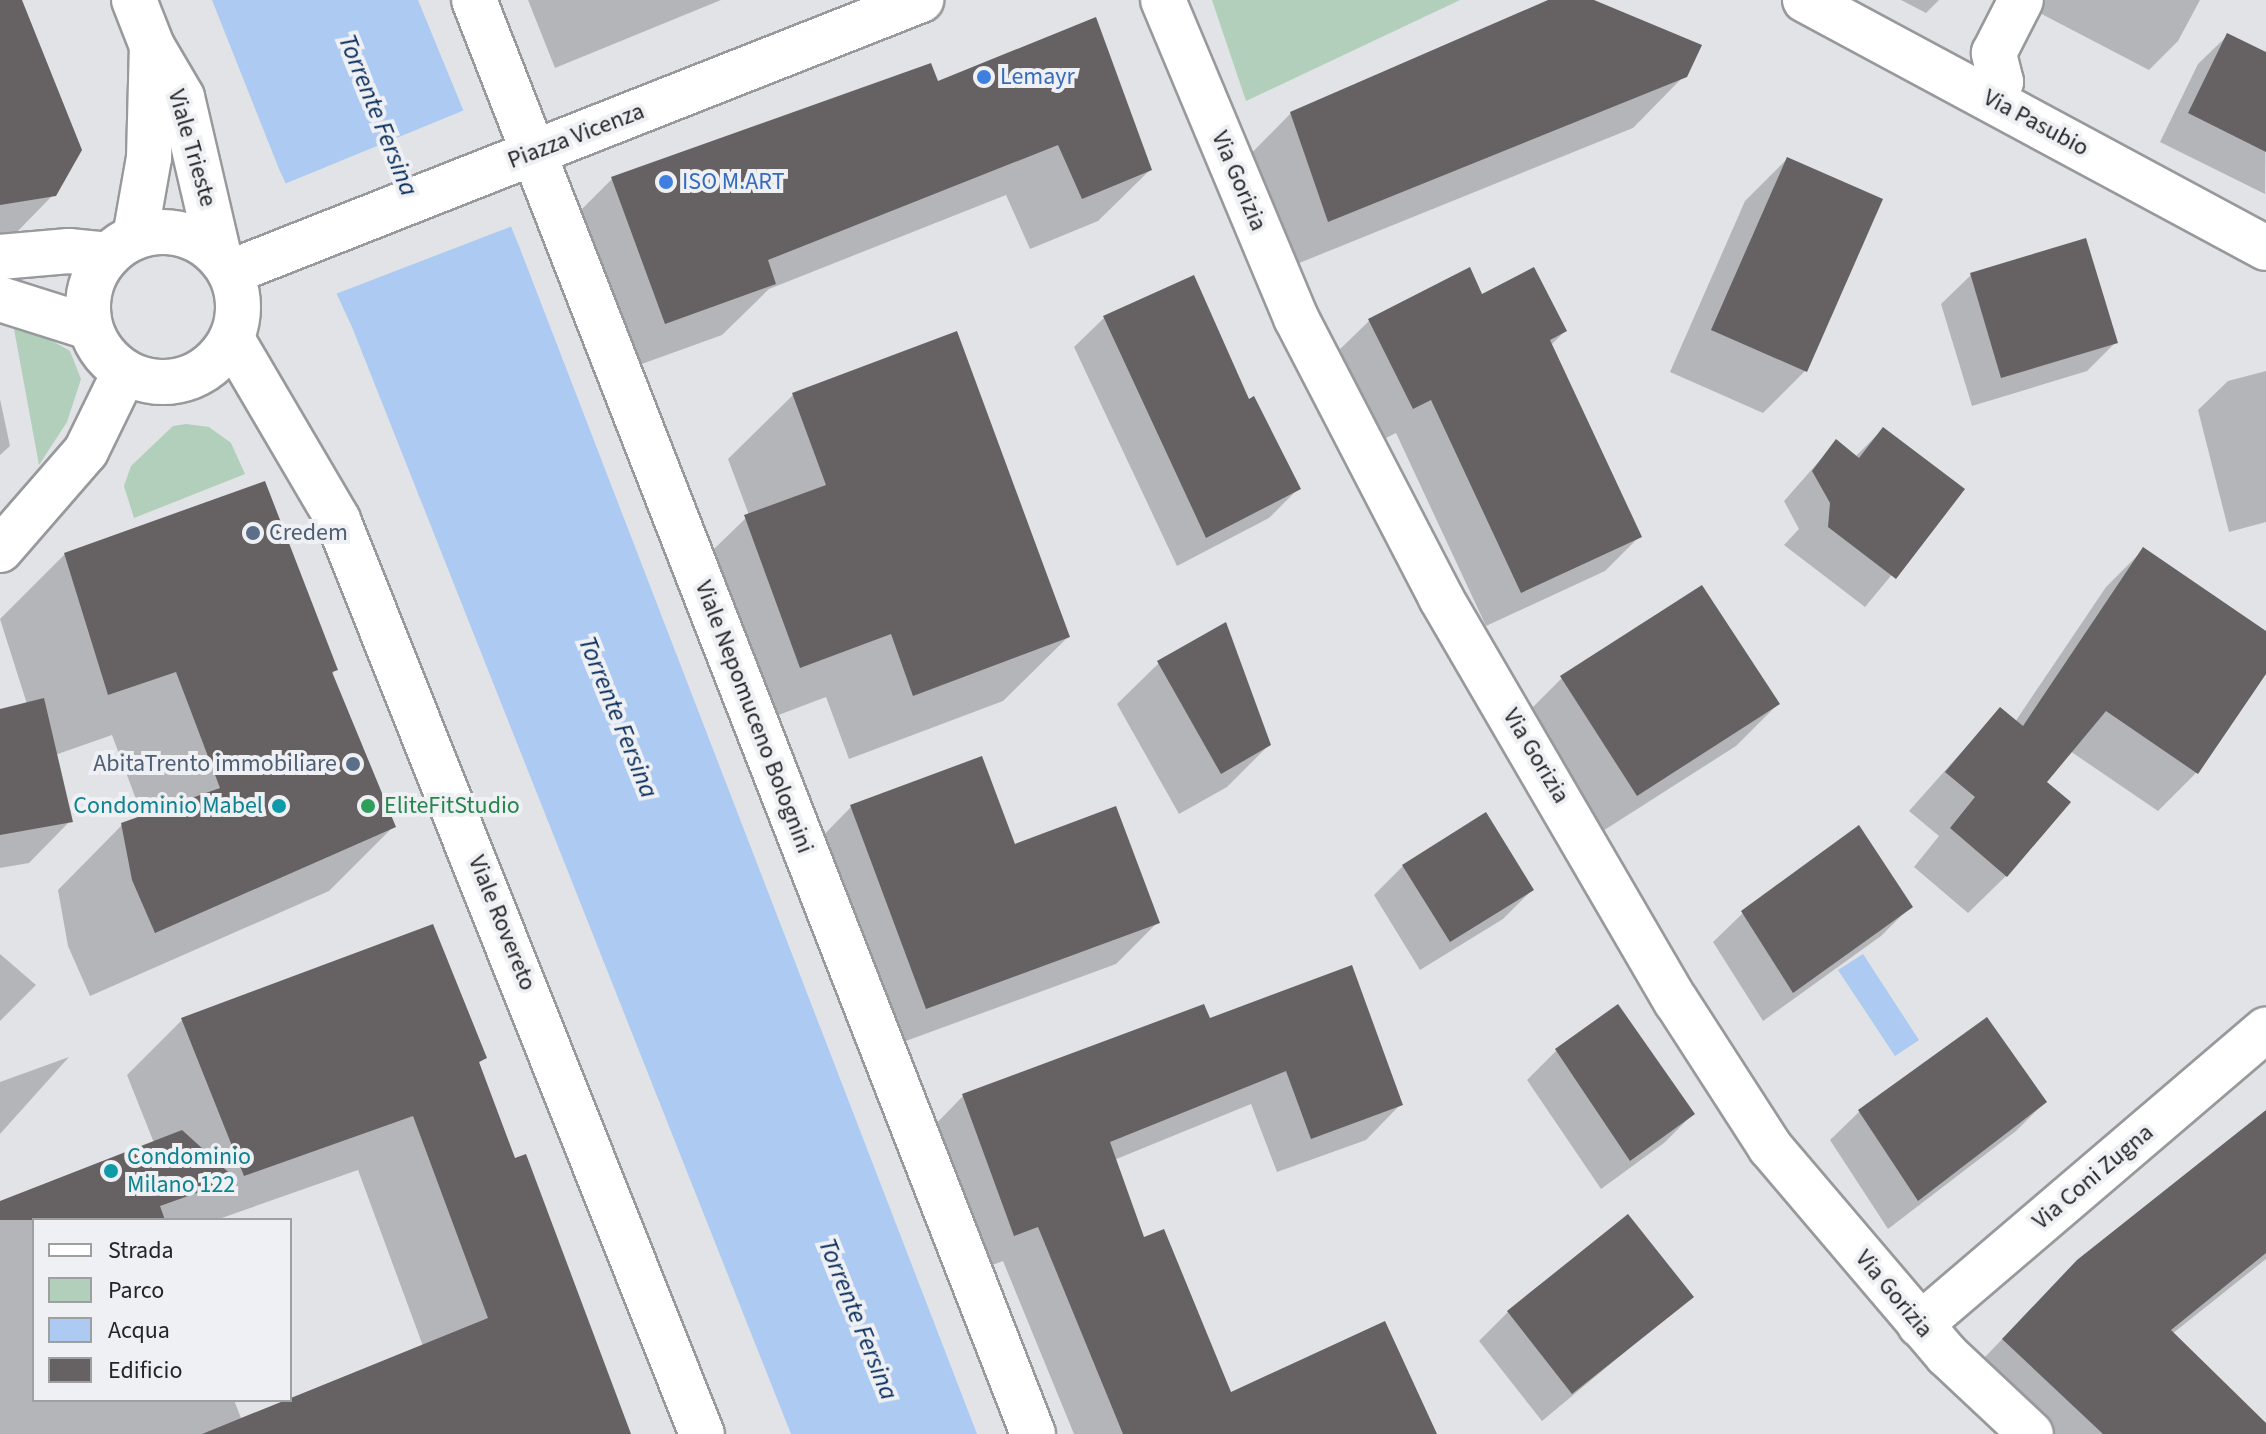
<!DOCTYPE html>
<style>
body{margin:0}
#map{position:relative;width:2266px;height:1434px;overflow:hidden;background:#e1e3e6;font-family:"Source Sans 3",sans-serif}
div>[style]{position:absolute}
.green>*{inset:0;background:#b1cfba}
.water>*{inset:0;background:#adcaf2}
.pier>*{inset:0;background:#e1e3e6}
.shadow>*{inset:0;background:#0003}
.building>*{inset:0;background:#666264}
.roads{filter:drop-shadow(2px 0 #98999c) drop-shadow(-2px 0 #98999c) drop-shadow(0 2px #98999c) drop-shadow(0 -2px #98999c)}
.street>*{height:44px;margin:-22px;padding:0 22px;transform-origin:22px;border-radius:22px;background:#fff}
.secondary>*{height:44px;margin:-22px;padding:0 22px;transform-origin:22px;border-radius:22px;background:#fff}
.secondary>.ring{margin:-22px;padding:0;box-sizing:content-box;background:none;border:44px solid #fff;border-radius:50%}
.dots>*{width:22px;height:22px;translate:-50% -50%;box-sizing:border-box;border:4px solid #eff0f3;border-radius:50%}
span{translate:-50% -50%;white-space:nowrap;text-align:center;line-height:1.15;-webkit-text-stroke:8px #eff0f3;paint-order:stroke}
.shop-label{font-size:24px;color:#366cbe}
.left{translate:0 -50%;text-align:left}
.street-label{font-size:24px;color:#252526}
.service-label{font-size:24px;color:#4e5e75}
.right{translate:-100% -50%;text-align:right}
.culture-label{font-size:24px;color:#0d838f}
.leisure-label{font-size:24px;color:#27864d}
.water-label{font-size:26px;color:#062c5c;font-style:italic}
.legend{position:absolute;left:32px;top:1218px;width:260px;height:184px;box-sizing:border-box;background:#eff0f3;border:2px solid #9e9fa1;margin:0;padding:10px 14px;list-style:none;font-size:24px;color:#252526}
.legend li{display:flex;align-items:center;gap:16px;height:40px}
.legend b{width:40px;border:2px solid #9e9fa1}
</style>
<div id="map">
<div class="green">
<div style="clip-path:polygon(1212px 0,1460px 0,1246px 101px)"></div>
<div style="clip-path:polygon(12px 318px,70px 351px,81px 379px,67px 422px,39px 465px)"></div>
<div style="clip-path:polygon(186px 424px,209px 427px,231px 443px,245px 474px,134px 518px,124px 486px,131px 466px,173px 426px)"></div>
</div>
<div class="water">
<div style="clip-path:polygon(212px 0,418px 0,519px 246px,977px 1434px,791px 1434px,352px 327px,279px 169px)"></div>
<div style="clip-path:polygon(1863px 954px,1919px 1040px,1895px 1056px,1838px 970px)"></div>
</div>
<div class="pier">
<div style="clip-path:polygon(467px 109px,515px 225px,333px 295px,282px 185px)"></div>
</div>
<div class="shadow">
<div style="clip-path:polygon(528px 0,721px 0,555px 68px)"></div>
<div style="clip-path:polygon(1553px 0,1587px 0,1685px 75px,1633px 128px,1277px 272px,1240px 165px,1291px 113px)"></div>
<div style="clip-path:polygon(1901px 0,1939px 0,1926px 13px)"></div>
<div style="clip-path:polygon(2015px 0,2200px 0,2178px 41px,2149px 70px)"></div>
<div style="clip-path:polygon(2228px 35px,2266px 55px,2265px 194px,2160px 142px,2198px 64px)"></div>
<div style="clip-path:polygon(0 47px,54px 194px,12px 237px,0 239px)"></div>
<div style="clip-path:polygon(936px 84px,1150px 170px,1098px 221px,1030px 249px,1006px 195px,769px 289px,722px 335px,614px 374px,561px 230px,613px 178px)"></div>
<div style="clip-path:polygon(1787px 159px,1880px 200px,1805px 371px,1763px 413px,1670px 372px,1745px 201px)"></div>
<div style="clip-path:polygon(1469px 270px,1481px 296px,1565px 331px,1550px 346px,1640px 536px,1605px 571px,1486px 626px,1396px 433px,1378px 442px,1334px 355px,1369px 321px)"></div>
<div style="clip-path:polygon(1971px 275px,2116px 342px,2087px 371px,1972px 406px,1941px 304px)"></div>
<div style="clip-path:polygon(1193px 278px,1248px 401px,1298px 489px,1269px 518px,1177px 566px,1074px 347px,1104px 318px)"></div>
<div style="clip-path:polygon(2266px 371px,2266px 522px,2229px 532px,2198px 410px,2228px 381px)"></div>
<div style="clip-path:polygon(793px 395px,1068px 637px,1003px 701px,849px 759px,826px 697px,736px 731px,681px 581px,749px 515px,728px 459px)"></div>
<div style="clip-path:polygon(0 399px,10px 446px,0 455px)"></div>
<div style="clip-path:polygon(1883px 429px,1963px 489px,1865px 607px,1784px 545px,1799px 529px,1784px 501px,1836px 442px,1855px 457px)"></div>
<div style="clip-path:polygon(2143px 550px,2266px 633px,2266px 671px,2196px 773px,2158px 811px,2070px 751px,2044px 783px,2006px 876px,1968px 913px,1914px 867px,1939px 836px,1909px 811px,2000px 709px,2015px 722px,2106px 587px)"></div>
<div style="clip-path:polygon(65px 554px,336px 670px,331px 675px,394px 826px,329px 891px,90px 996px,68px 946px,58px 890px,122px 825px,143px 818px,112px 735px,55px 755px,70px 821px,29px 863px,0 868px,0 710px,27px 704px,0 619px)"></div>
<div style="clip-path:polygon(1159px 663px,1269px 745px,1227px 787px,1179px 814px,1117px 704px)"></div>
<div style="clip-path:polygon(1562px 678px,1778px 704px,1736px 746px,1595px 836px,1520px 720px)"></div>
<div style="clip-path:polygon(851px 807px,1014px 846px,1158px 922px,1116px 964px,884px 1049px,810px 849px)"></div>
<div style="clip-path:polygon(1403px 866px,1532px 890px,1503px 919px,1420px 970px,1374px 895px)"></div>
<div style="clip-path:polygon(1910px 907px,1881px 936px,1763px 1021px,1713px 942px,1743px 913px)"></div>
<div style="clip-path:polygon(0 954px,36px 985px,0 1021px)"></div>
<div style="clip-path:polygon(evenodd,182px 1020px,484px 1058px,478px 1064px,513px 1160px,629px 1434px,0 1434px,0 1214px,154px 1143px,127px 1075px,182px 1020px,358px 1170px,423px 1346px,241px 1418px,234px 1400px,34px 1400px,34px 1220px,216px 1220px,358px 1170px)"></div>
<div style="clip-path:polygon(1209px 1021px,1400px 1105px,1366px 1140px,1277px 1172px,1251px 1104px,1114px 1160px,1219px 1434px,1074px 1434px,1003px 1261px,979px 1270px,929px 1131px,963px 1096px)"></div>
<div style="clip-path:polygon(1556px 1051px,1693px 1114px,1664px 1143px,1601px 1189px,1527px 1080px)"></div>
<div style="clip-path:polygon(69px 1057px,0 1134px,0 1082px)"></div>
<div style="clip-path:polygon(2045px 1102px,2016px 1131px,1888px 1229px,1830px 1140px,1860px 1111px)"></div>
<div style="clip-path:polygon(2266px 1113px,2266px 1259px,2172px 1334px,2258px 1434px,2019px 1434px,1962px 1381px,2036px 1304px)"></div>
<div style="clip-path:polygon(1691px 1297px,1542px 1421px,1479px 1341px,1508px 1312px)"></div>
</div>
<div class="building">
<div style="clip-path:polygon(0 0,22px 0,82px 150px,56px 196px,0 205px)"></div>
<div style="clip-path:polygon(1548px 0,1594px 0,1702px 45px,1687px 77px,1328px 222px,1290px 112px)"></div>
<div style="clip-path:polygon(1096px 17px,1152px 170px,1082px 199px,1058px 145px,768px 260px,776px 284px,665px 324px,611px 177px,931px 63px,938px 81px)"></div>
<div style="clip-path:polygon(2227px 33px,2266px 52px,2266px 152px,2188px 113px)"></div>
<div style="clip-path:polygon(1787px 157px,1883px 199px,1807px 372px,1711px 330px)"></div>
<div style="clip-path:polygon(2086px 238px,2118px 343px,2001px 378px,1970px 273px)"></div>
<div style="clip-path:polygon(1470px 267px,1482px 294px,1534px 267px,1567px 331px,1550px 340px,1642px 537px,1521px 593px,1431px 400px,1413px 409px,1368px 319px)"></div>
<div style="clip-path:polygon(1194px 275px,1249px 399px,1254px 396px,1301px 489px,1206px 538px,1103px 316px)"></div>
<div style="clip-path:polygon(957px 331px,1070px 637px,913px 696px,891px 634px,800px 668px,744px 515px,826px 485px,792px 393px)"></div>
<div style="clip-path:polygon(1883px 427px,1965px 489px,1896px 579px,1828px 527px,1830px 503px,1812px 471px,1836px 439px,1859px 458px)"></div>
<div style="clip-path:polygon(265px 481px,338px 670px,332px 672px,396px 827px,155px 933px,132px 880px,121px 823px,220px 788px,176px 672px,108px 695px,64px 553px)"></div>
<div style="clip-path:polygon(2143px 547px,2266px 631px,2266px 674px,2198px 774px,2106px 711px,2047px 782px,2071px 802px,2007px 877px,1950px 828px,1975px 797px,1945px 772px,2000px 707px,2023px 726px)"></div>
<div style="clip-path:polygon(1702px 585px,1780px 704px,1637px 796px,1560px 676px)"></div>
<div style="clip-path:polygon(1226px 622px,1271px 745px,1221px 774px,1157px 661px)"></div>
<div style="clip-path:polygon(44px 698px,73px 822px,0 835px,0 709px)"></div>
<div style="clip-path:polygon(982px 756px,1015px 844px,1116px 806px,1160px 923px,926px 1009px,850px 805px)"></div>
<div style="clip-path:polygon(1486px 812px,1534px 890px,1450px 942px,1402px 865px)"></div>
<div style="clip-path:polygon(1859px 825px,1913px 907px,1793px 993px,1741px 911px)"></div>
<div style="clip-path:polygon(433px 924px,487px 1058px,479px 1062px,515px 1158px,526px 1154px,631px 1434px,202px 1434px,488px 1318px,413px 1116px,244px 1176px,181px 1018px)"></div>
<div style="clip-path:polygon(1352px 965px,1403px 1105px,1311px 1139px,1286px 1071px,1110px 1142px,1144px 1237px,1164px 1229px,1231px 1392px,1385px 1321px,1437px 1434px,1123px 1434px,1038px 1227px,1014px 1236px,962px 1094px,1204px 1004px,1210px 1018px)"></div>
<div style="clip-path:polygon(1618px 1004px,1695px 1114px,1630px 1161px,1555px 1049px)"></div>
<div style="clip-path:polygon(1987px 1017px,2047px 1102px,1918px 1201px,1858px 1110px)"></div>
<div style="clip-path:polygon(2266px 1110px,2266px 1253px,2171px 1330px,2266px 1423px,2266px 1434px,2103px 1434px,2002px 1339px,2077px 1260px)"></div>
<div style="clip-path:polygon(182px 1130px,236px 1179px,160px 1206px,165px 1220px,0 1220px,0 1201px)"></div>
<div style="clip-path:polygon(1628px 1214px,1694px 1297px,1572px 1394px,1507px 1311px)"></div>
</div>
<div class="roads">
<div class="street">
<div style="left:134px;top:0;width:49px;rotate:68.6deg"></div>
<div style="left:152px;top:46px;width:59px;rotate:59.5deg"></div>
<div style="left:182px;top:97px;width:163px;rotate:76.9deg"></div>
<div style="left:474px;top:0;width:1539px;rotate:68.7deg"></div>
<div style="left:1163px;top:0;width:345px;rotate:67.3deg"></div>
<div style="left:1296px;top:318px;width:315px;rotate:62.6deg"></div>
<div style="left:1441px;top:598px;width:467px;rotate:59.8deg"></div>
<div style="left:1676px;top:1001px;width:174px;rotate:57.2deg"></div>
<div style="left:1770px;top:1147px;width:273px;rotate:49.6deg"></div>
<div style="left:1947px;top:1355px;width:115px;rotate:43.2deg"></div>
<div style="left:1805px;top:0;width:523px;rotate:28.28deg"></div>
<div style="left:1991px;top:99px;width:20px;rotate:-60deg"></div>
<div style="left:2001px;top:82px;width:30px;rotate:-104deg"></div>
<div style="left:1994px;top:53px;width:59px;rotate:-63deg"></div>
<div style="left:135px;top:237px;width:80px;rotate:-80deg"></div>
<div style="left:149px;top:158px;width:112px;rotate:-88.5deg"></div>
<div style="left:232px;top:339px;width:210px;rotate:59.6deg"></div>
<div style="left:338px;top:520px;width:984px;rotate:68.29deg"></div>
<div style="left:0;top:550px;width:131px;rotate:-49deg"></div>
<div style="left:86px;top:451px;width:87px;rotate:-64deg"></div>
<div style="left:1920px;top:1325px;width:455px;rotate:-40.5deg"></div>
</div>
<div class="secondary">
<div class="ring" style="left:88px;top:232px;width:106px;height:106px"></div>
<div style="left:0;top:257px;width:69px;rotate:-5deg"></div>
<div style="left:69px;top:251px;width:40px;rotate:5.7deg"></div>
<div style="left:231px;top:272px;width:742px;rotate:-21.51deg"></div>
<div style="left:0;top:299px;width:93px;rotate:17.5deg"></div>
</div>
</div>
<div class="dots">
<div style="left:984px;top:77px;background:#3f7fe0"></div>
<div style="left:666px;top:182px;background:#3f7fe0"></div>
<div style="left:253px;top:533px;background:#5c6f8a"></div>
<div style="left:353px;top:764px;background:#5c6f8a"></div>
<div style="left:279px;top:806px;background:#0f9aa8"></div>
<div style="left:368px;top:806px;background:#2e9e5b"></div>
<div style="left:111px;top:1171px;background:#0f9aa8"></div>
</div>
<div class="shop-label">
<span class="left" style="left:1000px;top:77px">Lemayr</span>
<span class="left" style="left:682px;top:182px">ISO M.ART</span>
</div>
<div class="street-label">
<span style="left:2036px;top:123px;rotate:28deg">Via Pasubio</span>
<span style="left:576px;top:136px;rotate:-21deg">Piazza Vicenza</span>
<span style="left:192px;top:148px;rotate:74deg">Viale Trieste</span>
<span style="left:1239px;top:181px;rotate:67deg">Via Gorizia</span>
<span style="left:754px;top:717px;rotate:69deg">Viale Nepomuceno Bolognini</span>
<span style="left:1536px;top:756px;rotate:59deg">Via Gorizia</span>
<span style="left:502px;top:923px;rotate:68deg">Viale Rovereto</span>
<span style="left:2093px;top:1177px;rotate:-40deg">Via Coni Zugna</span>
<span style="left:1894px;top:1294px;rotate:50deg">Via Gorizia</span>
</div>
<div class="service-label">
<span class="left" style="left:269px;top:533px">Credem</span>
<span class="right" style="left:337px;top:764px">AbitaTrento immobiliare</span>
</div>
<div class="culture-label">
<span class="right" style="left:263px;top:806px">Condominio Mabel</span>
<span class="left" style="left:127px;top:1171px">Condominio<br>Milano 122</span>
</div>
<div class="leisure-label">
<span class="left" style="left:384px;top:806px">EliteFitStudio</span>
</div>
<div class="water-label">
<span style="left:378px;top:115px;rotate:68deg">Torrente Fersina</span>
<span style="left:618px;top:717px;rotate:68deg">Torrente Fersina</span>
<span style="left:858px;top:1319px;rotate:68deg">Torrente Fersina</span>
</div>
<ul class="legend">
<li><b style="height:10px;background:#fff"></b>Strada</li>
<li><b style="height:22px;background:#b1cfba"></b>Parco</li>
<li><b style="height:22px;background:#adcaf2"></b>Acqua</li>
<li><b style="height:22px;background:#666264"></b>Edificio</li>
</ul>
</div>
